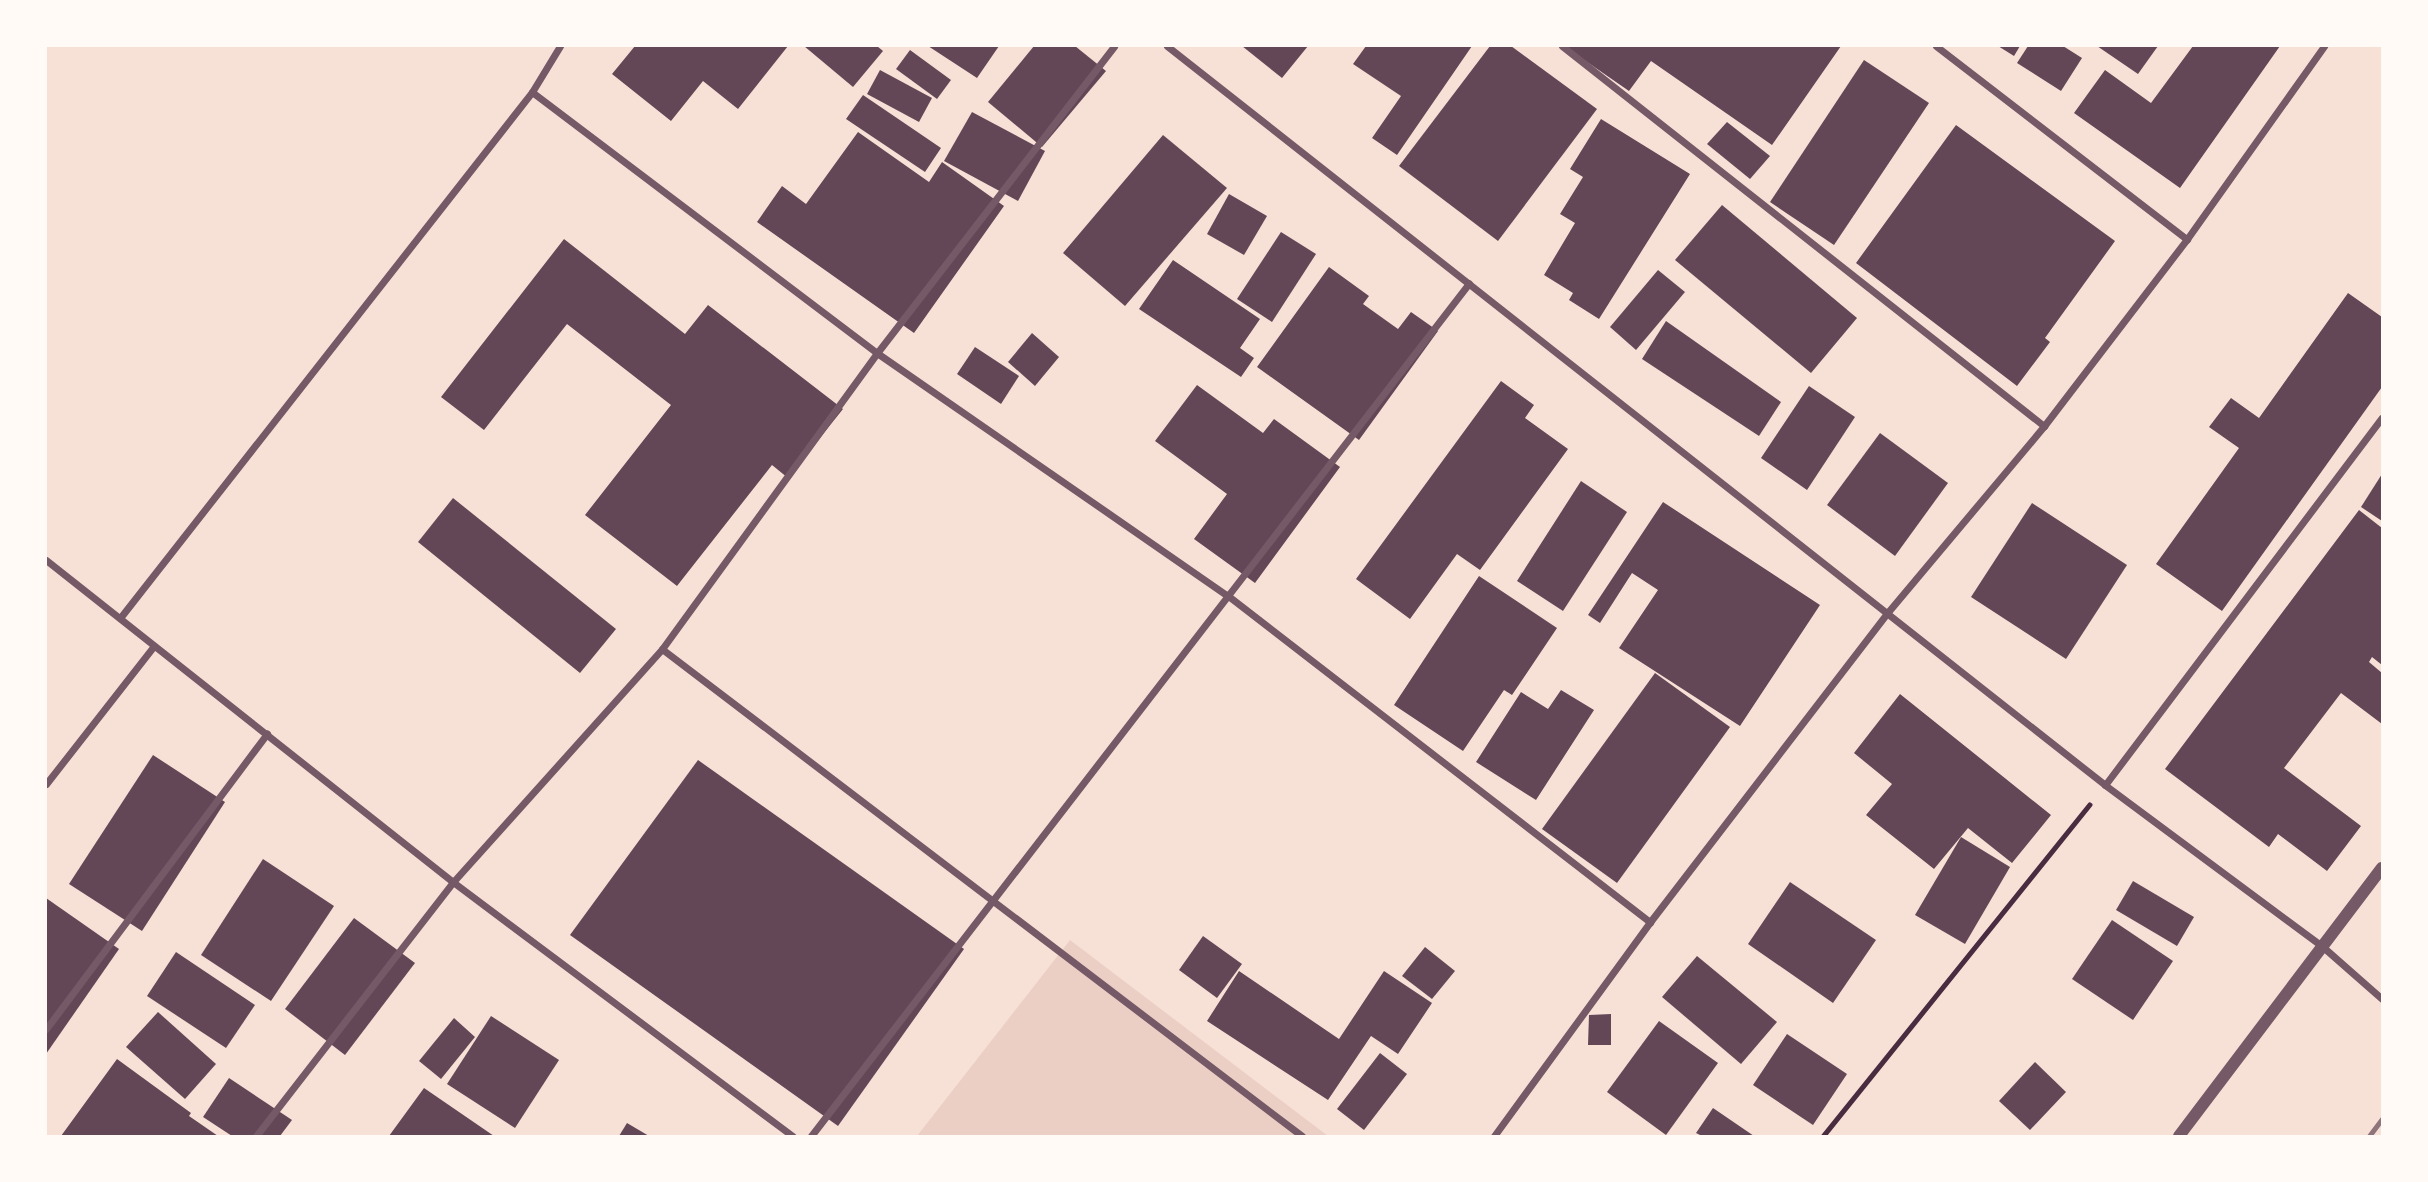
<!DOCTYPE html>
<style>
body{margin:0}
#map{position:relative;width:2428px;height:1182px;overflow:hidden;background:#f7e1d7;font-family:Inter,sans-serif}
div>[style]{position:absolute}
.green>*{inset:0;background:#ebcfc5}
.building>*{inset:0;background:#644757}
.path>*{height:4.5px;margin:-2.25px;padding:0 2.25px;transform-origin:2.25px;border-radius:2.25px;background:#4a2c40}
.minor>*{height:7px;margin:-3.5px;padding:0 3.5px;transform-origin:3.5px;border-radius:3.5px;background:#755966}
.tertiary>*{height:12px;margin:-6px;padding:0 6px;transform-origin:6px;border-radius:6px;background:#755966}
.rail>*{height:5px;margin:-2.5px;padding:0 2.5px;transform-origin:2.5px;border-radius:2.5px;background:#8f747c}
span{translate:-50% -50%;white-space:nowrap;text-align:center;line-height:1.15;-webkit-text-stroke:5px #fffaf5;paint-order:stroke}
.frame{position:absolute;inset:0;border:47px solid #fffaf5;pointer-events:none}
</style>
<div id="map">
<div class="green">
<div style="clip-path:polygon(1070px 940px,1328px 1136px,917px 1136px)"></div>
</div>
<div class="building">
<div style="clip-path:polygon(635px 46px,788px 46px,738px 109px,703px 81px,671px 121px,612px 74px)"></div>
<div style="clip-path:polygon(804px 46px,877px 46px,883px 51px,853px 87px)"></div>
<div style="clip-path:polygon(928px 46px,999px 46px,977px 78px)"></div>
<div style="clip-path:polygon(1034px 46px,1075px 46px,1106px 71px,1042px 147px,988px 102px)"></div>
<div style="clip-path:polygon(1242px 46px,1308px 46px,1282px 78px)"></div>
<div style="clip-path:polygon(1366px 46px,1472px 46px,1397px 155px,1372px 138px,1401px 96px,1353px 64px)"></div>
<div style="clip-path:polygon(1490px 46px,1511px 46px,1597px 109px,1498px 241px,1399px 166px)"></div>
<div style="clip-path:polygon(1564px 46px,1841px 46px,1772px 145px,1651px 61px,1629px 91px)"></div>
<div style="clip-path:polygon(1998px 46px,2020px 46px,2014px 56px)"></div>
<div style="clip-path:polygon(2028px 46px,2063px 46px,2082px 58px,2061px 91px,2017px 63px)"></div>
<div style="clip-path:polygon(2097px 46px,2158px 46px,2138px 74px)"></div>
<div style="clip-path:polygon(2193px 46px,2280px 46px,2180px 188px,2074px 113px,2105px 70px,2151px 103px)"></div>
<div style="clip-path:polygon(910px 50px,951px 80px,937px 99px,896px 69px)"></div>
<div style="clip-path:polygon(1864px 60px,1929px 103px,1834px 245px,1770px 202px)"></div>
<div style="clip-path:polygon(880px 70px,932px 98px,919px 122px,867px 94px)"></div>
<div style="clip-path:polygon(863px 95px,941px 148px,925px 172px,846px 119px)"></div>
<div style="clip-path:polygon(972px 112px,1045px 151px,1018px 201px,944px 161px)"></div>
<div style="clip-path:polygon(1601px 119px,1690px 174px,1599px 319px,1569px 300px,1573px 293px,1544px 275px,1575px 223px,1560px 214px,1583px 177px,1570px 169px)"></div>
<div style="clip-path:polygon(1727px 122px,1770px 156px,1750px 179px,1707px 144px)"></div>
<div style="clip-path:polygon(1956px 125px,2115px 241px,2045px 338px,2050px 342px,2017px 386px,1856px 263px)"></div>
<div style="clip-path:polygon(858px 132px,929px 182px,942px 162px,1004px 206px,914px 333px,757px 222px,782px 186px,806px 204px)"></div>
<div style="clip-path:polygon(1163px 135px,1227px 188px,1125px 306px,1063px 253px)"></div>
<div style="clip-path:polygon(1229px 194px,1267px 216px,1244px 255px,1207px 234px)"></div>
<div style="clip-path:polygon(1722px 205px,1857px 318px,1811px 373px,1675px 260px)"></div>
<div style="clip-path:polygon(1281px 232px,1316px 254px,1272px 322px,1237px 299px)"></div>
<div style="clip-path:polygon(564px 239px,685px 334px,708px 305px,843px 409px,788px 478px,772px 465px,677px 586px,585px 515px,671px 405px,567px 324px,484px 430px,441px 397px)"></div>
<div style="clip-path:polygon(1173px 260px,1260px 319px,1240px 348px,1254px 358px,1241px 377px,1139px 309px)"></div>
<div style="clip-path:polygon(1329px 267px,1369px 296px,1363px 304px,1398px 329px,1411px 312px,1438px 331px,1359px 440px,1257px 367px)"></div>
<div style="clip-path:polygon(1658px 270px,1685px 292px,1636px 350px,1610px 327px)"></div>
<div style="clip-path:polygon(2348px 293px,2382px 317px,2382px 387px,2222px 611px,2156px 564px,2239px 448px,2209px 427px,2231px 398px,2259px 418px)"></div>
<div style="clip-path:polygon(1666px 321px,1781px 402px,1759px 436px,1642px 359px)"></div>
<div style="clip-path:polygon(1032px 333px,1059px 357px,1035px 386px,1008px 362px)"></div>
<div style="clip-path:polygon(975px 347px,1019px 376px,1001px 404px,957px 374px)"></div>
<div style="clip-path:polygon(1501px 381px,1534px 405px,1525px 418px,1568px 449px,1480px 570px,1457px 554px,1410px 619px,1356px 579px)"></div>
<div style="clip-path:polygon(1197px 385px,1263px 433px,1274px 419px,1340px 467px,1255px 583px,1194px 539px,1227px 494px,1155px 441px)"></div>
<div style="clip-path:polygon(1809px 386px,1855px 417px,1807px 490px,1761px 458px)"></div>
<div style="clip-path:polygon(1880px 433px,1948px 483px,1895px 556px,1827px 505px)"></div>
<div style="clip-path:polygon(2382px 474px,2382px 521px,2361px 507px)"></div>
<div style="clip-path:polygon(1581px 481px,1627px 512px,1563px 611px,1517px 581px)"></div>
<div style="clip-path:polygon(453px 498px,616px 629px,580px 673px,418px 542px)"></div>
<div style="clip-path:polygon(1663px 502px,1820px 605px,1740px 726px,1619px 648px,1658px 590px,1632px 573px,1600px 623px,1588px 615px)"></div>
<div style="clip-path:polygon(2032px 503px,2127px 565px,2066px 659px,1971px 597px)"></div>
<div style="clip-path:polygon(2359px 510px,2382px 528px,2382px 665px,2372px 657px,2369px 662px,2382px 673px,2382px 724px,2341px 693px,2284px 768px,2361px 826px,2327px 871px,2278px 834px,2269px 847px,2165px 769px)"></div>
<div style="clip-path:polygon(1479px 576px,1557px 628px,1512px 695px,1504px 690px,1463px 751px,1394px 705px)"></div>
<div style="clip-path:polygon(1655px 673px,1730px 727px,1617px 883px,1542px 829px)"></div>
<div style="clip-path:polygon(1561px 690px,1594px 710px,1536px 800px,1476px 762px,1521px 692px,1548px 709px)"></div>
<div style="clip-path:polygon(1900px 694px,2051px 815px,2012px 863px,1968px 828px,1934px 869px,1866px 815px,1892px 784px,1854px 753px)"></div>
<div style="clip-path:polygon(153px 755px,225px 802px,142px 931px,69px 884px)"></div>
<div style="clip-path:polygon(698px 760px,964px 949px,838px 1126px,570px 935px)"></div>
<div style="clip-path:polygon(1961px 837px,2010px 867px,1965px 944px,1915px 915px)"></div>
<div style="clip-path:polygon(263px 859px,334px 906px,271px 1001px,201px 955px)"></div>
<div style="clip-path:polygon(2133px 881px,2194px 917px,2177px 946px,2116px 910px)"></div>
<div style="clip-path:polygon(1790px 882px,1876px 940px,1833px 1003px,1748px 944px)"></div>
<div style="clip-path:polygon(46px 898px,119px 949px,46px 1054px)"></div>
<div style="clip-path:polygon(354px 918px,415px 963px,345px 1055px,285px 1009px)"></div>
<div style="clip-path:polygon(2112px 920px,2173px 961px,2133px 1020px,2072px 979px)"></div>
<div style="clip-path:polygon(1203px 936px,1242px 964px,1217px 998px,1179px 970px)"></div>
<div style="clip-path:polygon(1425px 947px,1455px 971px,1432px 999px,1402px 976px)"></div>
<div style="clip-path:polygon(176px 952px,255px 1005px,226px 1048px,147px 996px)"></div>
<div style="clip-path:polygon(1697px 956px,1777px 1022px,1741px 1064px,1662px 997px)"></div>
<div style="clip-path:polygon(1239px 971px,1339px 1039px,1384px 971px,1432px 1003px,1398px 1054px,1371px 1036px,1328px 1100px,1207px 1021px)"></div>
<div style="clip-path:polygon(158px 1012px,216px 1064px,185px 1099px,126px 1047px)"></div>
<div style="clip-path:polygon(1611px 1014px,1611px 1045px,1588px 1045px,1589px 1015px)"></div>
<div style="clip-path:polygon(491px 1016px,559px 1060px,515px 1128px,447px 1084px)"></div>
<div style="clip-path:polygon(454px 1018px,475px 1037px,441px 1079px,419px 1061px)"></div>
<div style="clip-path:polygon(1659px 1021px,1718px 1063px,1666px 1135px,1607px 1092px)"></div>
<div style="clip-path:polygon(1787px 1034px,1847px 1074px,1813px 1125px,1753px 1085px)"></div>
<div style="clip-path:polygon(1380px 1053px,1407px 1074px,1364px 1130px,1337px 1109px)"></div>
<div style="clip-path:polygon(117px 1059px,191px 1113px,189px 1116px,218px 1136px,61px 1136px)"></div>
<div style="clip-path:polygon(2035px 1062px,2066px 1092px,2030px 1130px,1999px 1101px)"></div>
<div style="clip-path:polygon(229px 1078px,292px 1120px,280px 1136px,232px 1136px,203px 1117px)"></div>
<div style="clip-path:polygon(424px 1088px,494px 1136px,389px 1136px)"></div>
<div style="clip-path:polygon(1713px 1108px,1754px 1136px,1702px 1136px,1696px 1133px)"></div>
<div style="clip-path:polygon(627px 1123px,649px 1136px,619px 1136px)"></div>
</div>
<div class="path">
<div style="left:1823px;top:1136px;width:425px;rotate:-51.2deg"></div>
</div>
<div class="minor">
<div style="left:1167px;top:46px;width:1194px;rotate:38.23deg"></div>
<div style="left:2105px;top:785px;width:272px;rotate:36.6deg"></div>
<div style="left:2323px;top:947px;width:79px;rotate:41.4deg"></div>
<div style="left:1562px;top:46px;width:614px;rotate:38.25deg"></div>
<div style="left:1936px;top:46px;width:317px;rotate:37.6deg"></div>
<div style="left:532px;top:92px;width:433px;rotate:37.1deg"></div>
<div style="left:877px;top:353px;width:426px;rotate:34.7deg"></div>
<div style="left:1227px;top:595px;width:535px;rotate:37.71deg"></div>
<div style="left:46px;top:560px;width:519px;rotate:38.35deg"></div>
<div style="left:453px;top:882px;width:424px;rotate:36.8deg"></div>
<div style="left:120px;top:618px;width:668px;rotate:-51.93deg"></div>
<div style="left:532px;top:92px;width:54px;rotate:-58.7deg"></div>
<div style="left:662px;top:649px;width:804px;rotate:37.27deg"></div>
<div style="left:46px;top:784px;width:175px;rotate:-52deg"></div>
<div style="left:2105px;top:785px;width:460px;rotate:-53deg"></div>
<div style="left:46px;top:1029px;width:369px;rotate:-53.2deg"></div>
<div style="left:256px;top:1136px;width:321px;rotate:-52.2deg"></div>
<div style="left:453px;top:882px;width:313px;rotate:-48.1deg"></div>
<div style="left:662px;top:649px;width:366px;rotate:-54deg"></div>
<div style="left:877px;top:353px;width:388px;rotate:-52.3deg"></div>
<div style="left:811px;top:1136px;width:1077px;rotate:-52.35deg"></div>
<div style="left:1494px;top:1136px;width:265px;rotate:-53.9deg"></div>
<div style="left:1650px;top:922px;width:391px;rotate:-52.5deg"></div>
<div style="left:1888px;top:612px;width:243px;rotate:-50deg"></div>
<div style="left:2044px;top:426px;width:235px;rotate:-52.6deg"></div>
<div style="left:2187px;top:239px;width:237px;rotate:-54.6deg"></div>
</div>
<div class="tertiary">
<div style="left:2179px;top:1136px;width:336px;rotate:-52.9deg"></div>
</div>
<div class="rail">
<div style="left:2369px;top:1136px;width:21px;rotate:-53deg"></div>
</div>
<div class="frame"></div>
</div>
